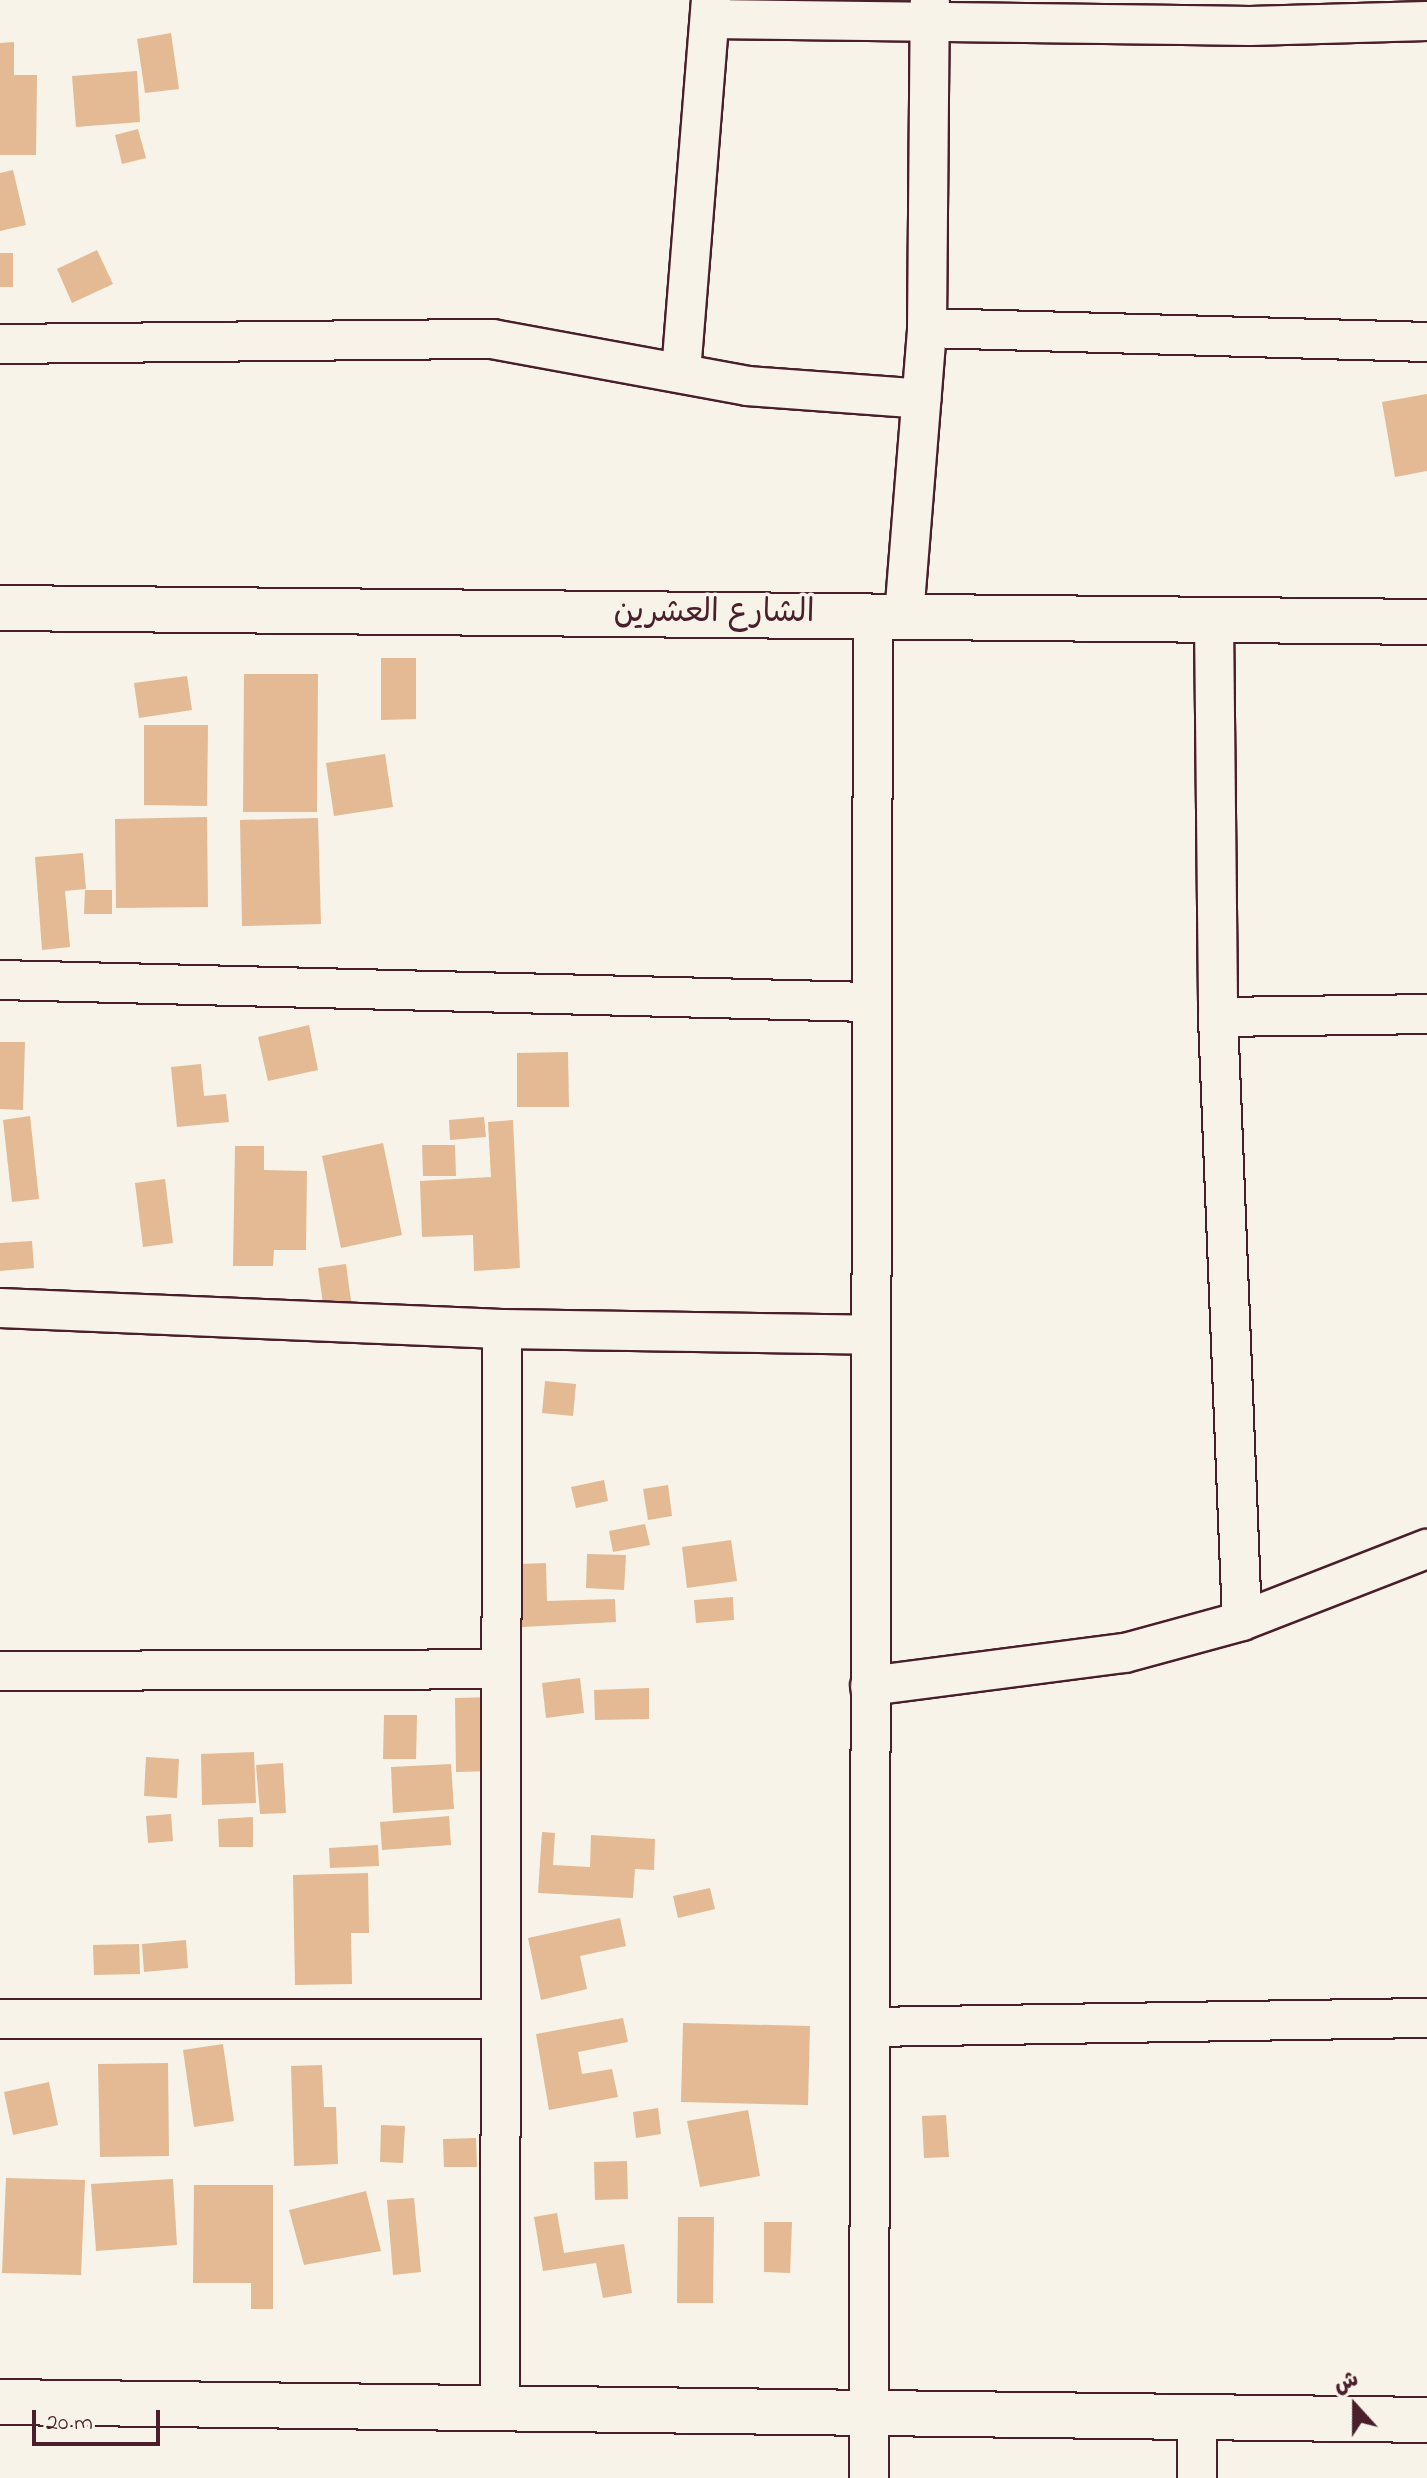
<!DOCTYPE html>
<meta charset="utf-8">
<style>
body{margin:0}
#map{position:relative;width:1427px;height:2478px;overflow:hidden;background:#f7f3e8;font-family:"Indie Flower","Playpen Sans Arabic",sans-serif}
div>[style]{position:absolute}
.building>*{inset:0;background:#e3ba93}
.roads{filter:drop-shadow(2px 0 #4a1f2b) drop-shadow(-2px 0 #4a1f2b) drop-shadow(0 2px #4a1f2b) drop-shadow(0 -2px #4a1f2b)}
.street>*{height:38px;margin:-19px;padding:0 19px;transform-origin:19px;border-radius:19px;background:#f7f3e8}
.secondary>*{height:44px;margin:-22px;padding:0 22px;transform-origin:22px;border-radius:22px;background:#f7f3e8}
span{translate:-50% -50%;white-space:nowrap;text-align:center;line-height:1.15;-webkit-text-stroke:7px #f7f3e8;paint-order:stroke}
.street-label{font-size:32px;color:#4a1f2b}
.north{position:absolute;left:1315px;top:2366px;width:80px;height:80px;-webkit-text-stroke:6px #f7f3e8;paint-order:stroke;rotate:339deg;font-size:22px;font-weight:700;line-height:32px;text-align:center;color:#4a1f2b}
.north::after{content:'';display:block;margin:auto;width:28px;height:36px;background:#4a1f2b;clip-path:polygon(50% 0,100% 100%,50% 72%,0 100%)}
.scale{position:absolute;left:32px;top:2410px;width:128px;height:36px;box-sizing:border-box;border:4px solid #4a1f2b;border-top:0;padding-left:10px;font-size:24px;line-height:28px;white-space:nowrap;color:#4a1f2b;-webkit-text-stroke:6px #f7f3e8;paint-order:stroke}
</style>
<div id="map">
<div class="building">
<div style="clip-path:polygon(171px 33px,179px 89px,145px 93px,137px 39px)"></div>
<div style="clip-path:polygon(14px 42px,14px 75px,37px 75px,36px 155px,0 155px,0 43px)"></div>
<div style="clip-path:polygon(137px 71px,140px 122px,76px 127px,72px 76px)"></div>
<div style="clip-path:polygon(138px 129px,146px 158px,122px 164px,115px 135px)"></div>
<div style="clip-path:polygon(13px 170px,26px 225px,0 231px,0 173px)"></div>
<div style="clip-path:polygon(97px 250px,113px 284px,72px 303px,57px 269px)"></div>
<div style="clip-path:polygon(0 253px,13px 253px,13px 287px,0 287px)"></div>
<div style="clip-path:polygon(1427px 394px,1427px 471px,1395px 477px,1382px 402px)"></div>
<div style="clip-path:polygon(381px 658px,416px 658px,416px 719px,381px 720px)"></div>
<div style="clip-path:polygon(244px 674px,318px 674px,317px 812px,243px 812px)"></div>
<div style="clip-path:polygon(187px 676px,192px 710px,139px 718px,134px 683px)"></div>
<div style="clip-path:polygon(144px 725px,208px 725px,207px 806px,144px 805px)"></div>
<div style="clip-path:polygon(385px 754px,393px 807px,334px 816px,326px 763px)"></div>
<div style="clip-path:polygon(207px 817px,208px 907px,116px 908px,115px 819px)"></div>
<div style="clip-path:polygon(318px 818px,321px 924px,242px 926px,240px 820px)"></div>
<div style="clip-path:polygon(83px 853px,86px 889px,65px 891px,70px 947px,42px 950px,35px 857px)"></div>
<div style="clip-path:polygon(85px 890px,112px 890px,112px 914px,84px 914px)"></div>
<div style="clip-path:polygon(309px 1025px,318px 1070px,268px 1081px,258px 1037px)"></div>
<div style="clip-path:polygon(0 1042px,25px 1042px,23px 1110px,0 1109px)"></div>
<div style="clip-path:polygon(568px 1052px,569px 1107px,517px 1107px,517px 1053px)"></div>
<div style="clip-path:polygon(201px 1064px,204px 1096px,226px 1094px,229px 1122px,177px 1127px,171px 1067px)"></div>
<div style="clip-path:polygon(30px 1116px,39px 1199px,12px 1202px,3px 1120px)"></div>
<div style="clip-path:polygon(484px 1117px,486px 1137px,450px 1140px,449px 1120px)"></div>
<div style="clip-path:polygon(513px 1120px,520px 1268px,474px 1271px,473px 1235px,422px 1237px,420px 1181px,491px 1177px,488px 1122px)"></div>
<div style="clip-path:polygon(383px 1143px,402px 1235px,341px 1248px,322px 1156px)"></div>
<div style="clip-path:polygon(422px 1145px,455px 1145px,456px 1176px,423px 1176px)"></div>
<div style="clip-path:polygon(235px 1146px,264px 1146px,264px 1170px,307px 1171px,306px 1250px,274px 1250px,273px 1266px,233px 1266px)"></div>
<div style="clip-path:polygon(165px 1179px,173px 1243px,143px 1247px,135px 1183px)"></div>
<div style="clip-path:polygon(32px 1241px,34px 1268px,0 1271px,0 1243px)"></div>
<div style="clip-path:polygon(346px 1264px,351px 1301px,323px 1304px,318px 1268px)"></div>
<div style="clip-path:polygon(545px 1381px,576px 1384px,573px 1416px,542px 1413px)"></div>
<div style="clip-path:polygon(604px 1480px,608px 1501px,576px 1508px,571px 1487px)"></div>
<div style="clip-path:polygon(668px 1485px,672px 1516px,648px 1520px,643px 1489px)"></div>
<div style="clip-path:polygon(645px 1524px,650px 1545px,613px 1552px,609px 1531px)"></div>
<div style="clip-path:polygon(731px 1540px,737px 1581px,687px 1588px,682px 1547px)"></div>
<div style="clip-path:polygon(587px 1554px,626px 1555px,624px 1590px,586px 1588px)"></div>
<div style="clip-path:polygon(546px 1563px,547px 1601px,615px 1599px,616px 1622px,522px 1627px,520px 1564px)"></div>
<div style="clip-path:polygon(733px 1597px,734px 1620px,696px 1623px,694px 1600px)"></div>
<div style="clip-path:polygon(580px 1678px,584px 1713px,546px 1718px,542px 1683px)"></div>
<div style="clip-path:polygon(649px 1688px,649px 1719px,595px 1720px,594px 1690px)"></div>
<div style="clip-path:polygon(494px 1697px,495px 1771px,456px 1772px,455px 1698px)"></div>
<div style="clip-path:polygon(384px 1715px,417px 1715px,416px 1759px,383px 1759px)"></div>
<div style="clip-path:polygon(254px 1752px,256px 1803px,202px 1805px,201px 1754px)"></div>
<div style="clip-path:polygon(146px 1757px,179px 1759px,177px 1798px,144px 1796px)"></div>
<div style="clip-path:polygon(283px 1763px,286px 1813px,260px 1814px,256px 1765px)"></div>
<div style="clip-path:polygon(451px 1764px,454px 1809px,393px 1813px,391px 1767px)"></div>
<div style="clip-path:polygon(171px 1814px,173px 1841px,148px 1843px,146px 1816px)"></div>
<div style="clip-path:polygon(449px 1816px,451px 1845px,382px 1850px,380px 1822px)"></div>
<div style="clip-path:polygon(253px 1817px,253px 1847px,219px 1847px,218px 1819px)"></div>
<div style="clip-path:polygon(542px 1832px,555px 1833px,553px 1865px,590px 1867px,591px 1835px,655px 1839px,654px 1870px,635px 1869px,633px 1898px,538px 1893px)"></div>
<div style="clip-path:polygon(378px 1845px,379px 1866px,330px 1868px,329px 1848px)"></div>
<div style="clip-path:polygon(368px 1873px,369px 1933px,351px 1933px,352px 1984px,295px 1985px,293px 1875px)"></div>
<div style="clip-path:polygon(710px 1888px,715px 1909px,678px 1918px,673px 1896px)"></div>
<div style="clip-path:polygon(620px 1918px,626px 1946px,580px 1956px,587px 1989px,541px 2000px,528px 1938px)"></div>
<div style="clip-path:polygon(186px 1940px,188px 1968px,144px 1972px,142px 1944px)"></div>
<div style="clip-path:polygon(139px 1944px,140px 1974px,94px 1975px,93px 1945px)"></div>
<div style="clip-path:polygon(623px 2018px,628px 2042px,578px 2052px,582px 2074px,612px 2069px,618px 2097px,549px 2110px,536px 2034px)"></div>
<div style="clip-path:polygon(683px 2023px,810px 2026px,808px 2105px,681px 2102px)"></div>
<div style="clip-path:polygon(223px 2044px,234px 2121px,194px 2127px,183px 2050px)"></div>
<div style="clip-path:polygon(168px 2063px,169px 2156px,100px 2157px,98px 2064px)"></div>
<div style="clip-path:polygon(322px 2065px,324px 2107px,336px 2107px,338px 2164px,294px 2166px,291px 2066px)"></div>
<div style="clip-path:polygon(49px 2082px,58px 2125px,13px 2135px,4px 2092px)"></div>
<div style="clip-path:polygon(658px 2108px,661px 2134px,636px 2138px,633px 2112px)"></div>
<div style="clip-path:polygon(748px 2110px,760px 2176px,700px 2187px,687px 2121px)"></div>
<div style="clip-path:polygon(946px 2115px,949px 2157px,924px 2158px,922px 2116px)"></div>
<div style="clip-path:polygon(381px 2125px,405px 2126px,403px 2163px,380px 2162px)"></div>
<div style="clip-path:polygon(476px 2138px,477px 2167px,444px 2167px,443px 2139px)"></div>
<div style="clip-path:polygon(627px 2161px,628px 2199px,595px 2200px,594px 2162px)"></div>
<div style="clip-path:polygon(6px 2178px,85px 2180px,81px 2275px,2px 2273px)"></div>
<div style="clip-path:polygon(173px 2179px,177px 2245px,96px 2251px,91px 2184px)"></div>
<div style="clip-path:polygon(194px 2185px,273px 2185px,273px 2309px,251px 2309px,251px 2283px,193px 2283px)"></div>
<div style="clip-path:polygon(366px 2191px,381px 2251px,304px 2265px,289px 2210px)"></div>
<div style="clip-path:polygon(414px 2198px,421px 2272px,393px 2275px,387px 2200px)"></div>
<div style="clip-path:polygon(557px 2213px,564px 2253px,624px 2244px,632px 2293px,603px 2298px,596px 2263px,543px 2271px,534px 2217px)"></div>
<div style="clip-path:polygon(678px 2217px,714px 2217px,713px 2303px,677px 2303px)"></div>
<div style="clip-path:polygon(764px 2222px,792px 2222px,790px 2273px,764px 2272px)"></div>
</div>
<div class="roads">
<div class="street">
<div style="left:710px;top:19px;width:540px;rotate:0.74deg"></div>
<div style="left:1250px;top:26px;width:177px;rotate:-1.6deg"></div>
<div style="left:927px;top:328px;width:500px;rotate:1.6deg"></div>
<div style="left:0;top:344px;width:492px;rotate:-0.6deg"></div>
<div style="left:492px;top:339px;width:259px;rotate:10.4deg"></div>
<div style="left:747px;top:386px;width:175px;rotate:4.2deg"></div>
<div style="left:681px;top:372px;width:373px;rotate:-85.4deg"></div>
<div style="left:904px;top:616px;width:289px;rotate:-85.4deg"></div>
<div style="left:927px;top:328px;width:328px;rotate:-89.5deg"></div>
<div style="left:1214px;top:620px;width:397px;rotate:89.4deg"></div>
<div style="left:1218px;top:1017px;width:604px;rotate:87.72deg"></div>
<div style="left:0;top:980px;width:872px;rotate:1.45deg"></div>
<div style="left:1218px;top:1017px;width:209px;rotate:-0.8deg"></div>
<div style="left:0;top:1308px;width:502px;rotate:2.4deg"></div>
<div style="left:502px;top:1329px;width:369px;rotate:0.9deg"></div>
<div style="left:0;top:1671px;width:498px;rotate:-0.2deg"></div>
<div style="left:870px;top:1686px;width:257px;rotate:-7.4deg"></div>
<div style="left:1125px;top:1653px;width:121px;rotate:-15.3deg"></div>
<div style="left:1242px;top:1621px;width:199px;rotate:-21.3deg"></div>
<div style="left:0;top:2019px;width:501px"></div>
<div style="left:870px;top:2027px;width:557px;rotate:-0.93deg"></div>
<div style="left:500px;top:2408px;width:1079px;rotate:-89.89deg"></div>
<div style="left:869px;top:2478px;width:1862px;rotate:-89.88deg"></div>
<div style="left:1197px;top:2478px;width:61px;rotate:-90deg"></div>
</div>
<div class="secondary">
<div style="left:0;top:608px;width:1427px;rotate:0.56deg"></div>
<div style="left:0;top:2402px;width:1427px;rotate:0.72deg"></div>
</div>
</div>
<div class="street-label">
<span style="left:714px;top:614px">الشارع العشرين</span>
</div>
<div class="north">ش</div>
<div class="scale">20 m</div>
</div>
